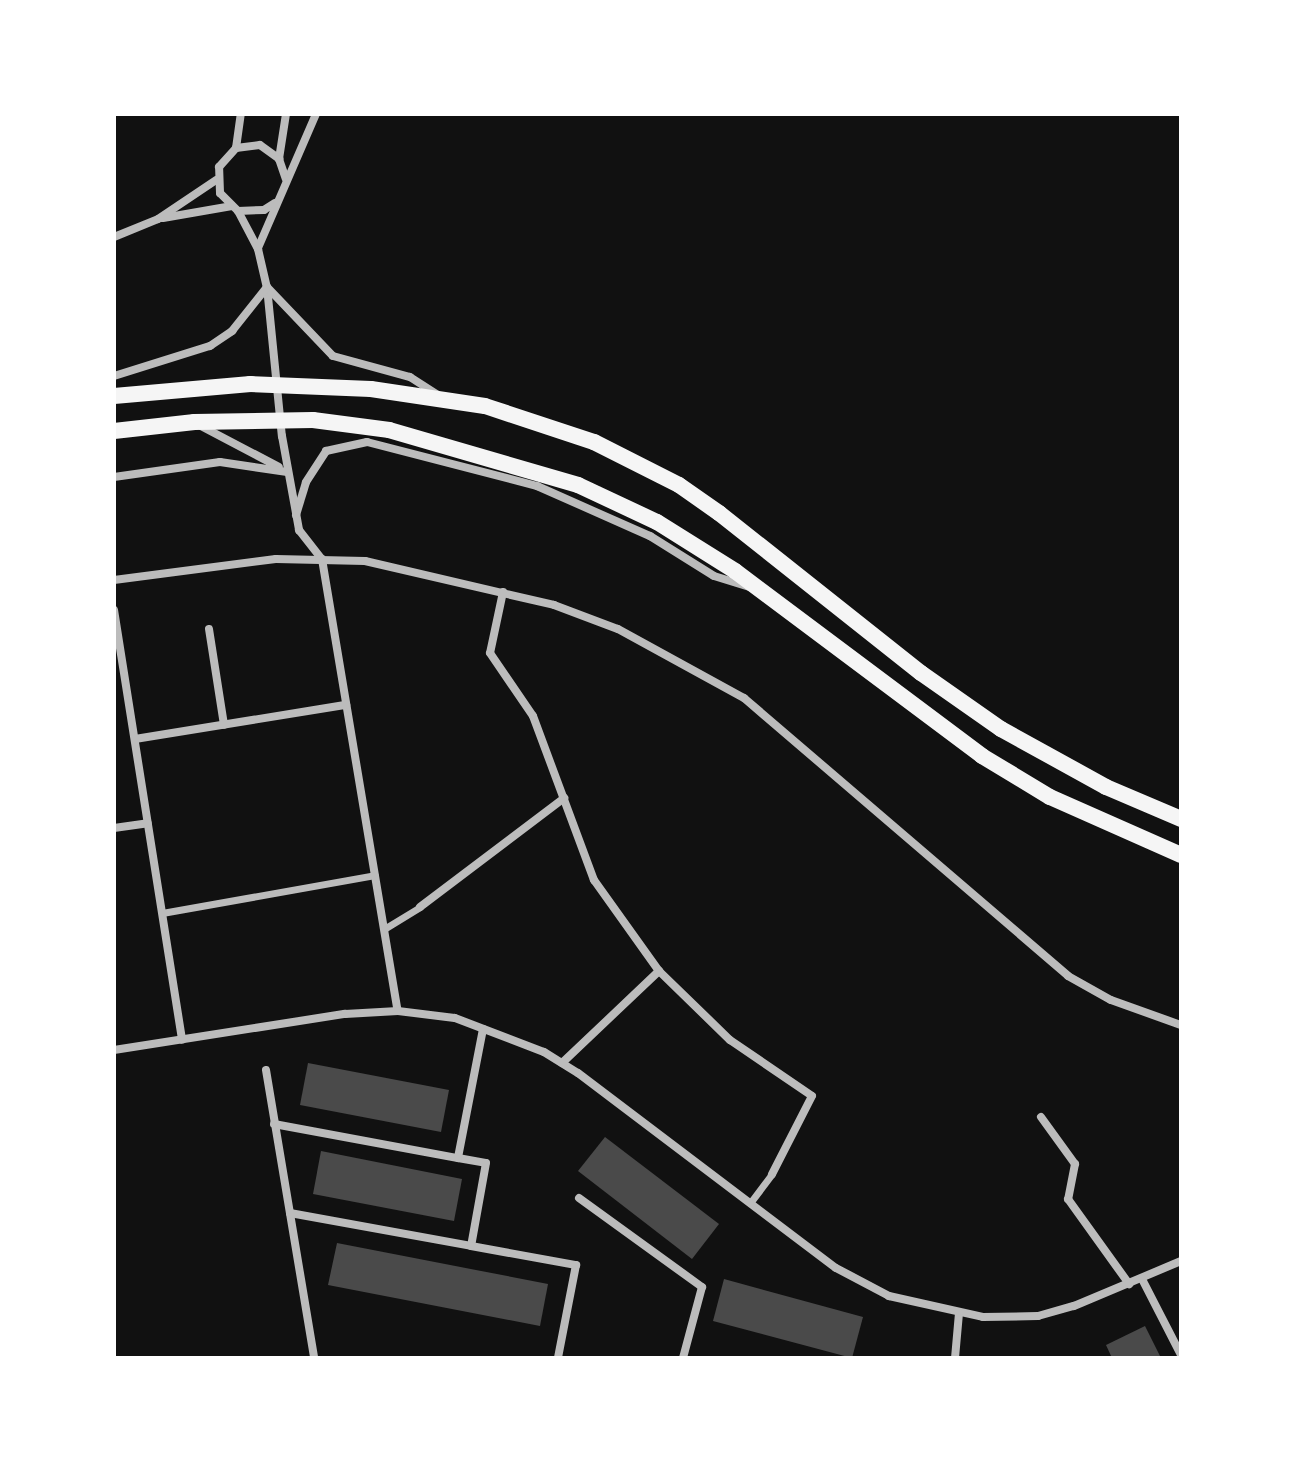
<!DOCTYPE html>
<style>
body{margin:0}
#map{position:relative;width:1295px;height:1472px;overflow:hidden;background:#111;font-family:Quicksand,sans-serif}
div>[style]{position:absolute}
.building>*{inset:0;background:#4a4a4a}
.pedestrian>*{height:7px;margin:-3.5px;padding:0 3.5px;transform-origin:3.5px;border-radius:3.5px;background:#bcbcbc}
.minor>*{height:8px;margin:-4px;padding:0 4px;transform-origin:4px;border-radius:4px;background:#bcbcbc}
.secondary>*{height:16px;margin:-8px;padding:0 8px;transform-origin:8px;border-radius:8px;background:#f5f5f5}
span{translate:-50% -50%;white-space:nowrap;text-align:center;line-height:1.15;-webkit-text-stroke:6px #fff;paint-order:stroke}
.frame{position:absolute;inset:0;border:116px solid #fff;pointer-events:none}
</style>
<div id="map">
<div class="building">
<div style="clip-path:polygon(308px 1063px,449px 1090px,441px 1132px,300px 1105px)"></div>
<div style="clip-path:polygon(605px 1137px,719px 1224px,692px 1259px,578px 1171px)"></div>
<div style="clip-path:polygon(321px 1151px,462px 1179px,454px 1221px,313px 1194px)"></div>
<div style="clip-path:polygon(337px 1243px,548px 1284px,540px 1326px,328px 1285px)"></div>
<div style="clip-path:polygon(724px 1279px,863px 1317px,852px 1358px,713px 1321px)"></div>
<div style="clip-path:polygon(1145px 1326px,1161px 1358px,1112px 1358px,1106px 1345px)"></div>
</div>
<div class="pedestrian">
<div style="left:162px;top:913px;width:216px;rotate:-10.1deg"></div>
<div style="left:384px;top:929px;width:42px;rotate:-31.4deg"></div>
<div style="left:750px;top:1203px;width:36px;rotate:-53deg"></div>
</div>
<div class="minor">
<div style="left:236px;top:148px;width:34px;rotate:-82deg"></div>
<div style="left:279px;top:159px;width:46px;rotate:-81.2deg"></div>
<div style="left:275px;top:203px;width:13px;rotate:148deg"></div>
<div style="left:264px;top:210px;width:26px;rotate:178deg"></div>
<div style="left:238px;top:211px;width:25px;rotate:-135deg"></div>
<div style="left:220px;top:193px;width:26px;rotate:-92deg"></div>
<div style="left:219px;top:167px;width:25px;rotate:-48deg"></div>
<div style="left:236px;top:148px;width:24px;rotate:-7deg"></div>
<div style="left:260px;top:145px;width:24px;rotate:36deg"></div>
<div style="left:279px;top:159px;width:21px;rotate:71deg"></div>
<div style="left:238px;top:211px;width:43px;rotate:62.2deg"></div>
<div style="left:258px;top:249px;width:39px;rotate:77deg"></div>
<div style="left:267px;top:287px;width:150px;rotate:84.3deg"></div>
<div style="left:282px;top:436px;width:96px;rotate:79.7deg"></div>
<div style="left:299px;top:530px;width:37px;rotate:52deg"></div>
<div style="left:322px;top:559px;width:458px;rotate:80.5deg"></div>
<div style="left:163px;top:218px;width:70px;rotate:-9.9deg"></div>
<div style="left:114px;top:237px;width:48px;rotate:-22.2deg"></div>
<div style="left:158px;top:219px;width:70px;rotate:-33.9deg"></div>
<div style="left:258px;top:248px;width:146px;rotate:-66.6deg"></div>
<div style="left:267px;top:287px;width:95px;rotate:46.3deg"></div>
<div style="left:333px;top:356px;width:80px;rotate:15.3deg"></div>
<div style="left:410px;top:377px;width:33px;rotate:33deg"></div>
<div style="left:114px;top:376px;width:101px;rotate:-17.4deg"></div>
<div style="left:210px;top:346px;width:27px;rotate:-34deg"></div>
<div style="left:232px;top:331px;width:56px;rotate:-51.5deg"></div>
<div style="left:199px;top:425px;width:90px;rotate:27.7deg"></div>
<div style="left:114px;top:477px;width:107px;rotate:-8.1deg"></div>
<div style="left:220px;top:462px;width:68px;rotate:8.5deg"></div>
<div style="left:296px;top:515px;width:34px;rotate:-73deg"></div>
<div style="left:306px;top:482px;width:37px;rotate:-57deg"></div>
<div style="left:326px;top:451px;width:42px;rotate:-12.4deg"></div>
<div style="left:367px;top:442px;width:176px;rotate:14.5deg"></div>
<div style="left:537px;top:486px;width:124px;rotate:23.9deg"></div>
<div style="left:650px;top:536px;width:75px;rotate:32deg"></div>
<div style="left:714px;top:576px;width:38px;rotate:17deg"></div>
<div style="left:114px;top:580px;width:163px;rotate:-7.4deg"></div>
<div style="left:276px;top:559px;width:89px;rotate:1.3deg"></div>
<div style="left:365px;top:561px;width:194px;rotate:13.1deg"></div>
<div style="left:554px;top:605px;width:68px;rotate:20.6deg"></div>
<div style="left:618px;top:629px;width:144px;rotate:28.7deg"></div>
<div style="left:744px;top:698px;width:427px;rotate:40.6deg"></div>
<div style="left:1068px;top:976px;width:49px;rotate:29.2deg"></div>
<div style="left:1111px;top:1000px;width:74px;rotate:19.7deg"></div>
<div style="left:503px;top:592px;width:62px;rotate:102deg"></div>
<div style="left:490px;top:653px;width:76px;rotate:55.7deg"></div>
<div style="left:533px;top:716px;width:175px;rotate:69.6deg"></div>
<div style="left:594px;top:880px;width:112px;rotate:54.5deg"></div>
<div style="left:659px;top:971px;width:99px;rotate:44.2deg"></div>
<div style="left:730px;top:1040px;width:99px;rotate:34.3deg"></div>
<div style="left:812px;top:1096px;width:88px;rotate:117.1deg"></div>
<div style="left:114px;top:610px;width:435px;rotate:81deg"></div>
<div style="left:209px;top:629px;width:97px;rotate:81.1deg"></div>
<div style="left:135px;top:739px;width:214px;rotate:-9.2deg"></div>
<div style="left:114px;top:828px;width:34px;rotate:-8deg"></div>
<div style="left:420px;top:907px;width:181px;rotate:-37.1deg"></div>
<div style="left:483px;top:1029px;width:131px;rotate:101deg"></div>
<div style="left:458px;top:1158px;width:28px;rotate:10deg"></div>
<div style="left:486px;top:1163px;width:84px;rotate:100.2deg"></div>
<div style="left:471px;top:1246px;width:107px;rotate:10.3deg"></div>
<div style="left:576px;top:1265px;width:95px;rotate:101deg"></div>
<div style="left:114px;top:1050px;width:234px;rotate:-8.9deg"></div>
<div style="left:345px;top:1014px;width:53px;rotate:-3.2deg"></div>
<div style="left:398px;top:1011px;width:57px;rotate:7deg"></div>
<div style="left:455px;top:1018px;width:95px;rotate:20.9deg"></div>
<div style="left:544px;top:1052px;width:40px;rotate:32deg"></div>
<div style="left:578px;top:1073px;width:323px;rotate:37.1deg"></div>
<div style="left:836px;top:1268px;width:60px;rotate:27.8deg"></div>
<div style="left:889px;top:1296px;width:96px;rotate:12.6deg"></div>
<div style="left:983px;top:1317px;width:55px;rotate:-1deg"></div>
<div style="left:1038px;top:1316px;width:37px;rotate:-16deg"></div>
<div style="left:1074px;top:1306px;width:116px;rotate:-22.8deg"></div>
<div style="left:562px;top:1063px;width:134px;rotate:-43.5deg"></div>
<div style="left:266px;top:1070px;width:292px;rotate:80.5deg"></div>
<div style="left:1041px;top:1117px;width:58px;rotate:54.1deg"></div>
<div style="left:1075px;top:1164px;width:36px;rotate:101deg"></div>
<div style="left:1068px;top:1199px;width:105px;rotate:54.3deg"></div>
<div style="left:274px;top:1124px;width:187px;rotate:10.5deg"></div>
<div style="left:579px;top:1198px;width:152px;rotate:35.9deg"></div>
<div style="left:702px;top:1287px;width:73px;rotate:105deg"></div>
<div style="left:290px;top:1213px;width:184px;rotate:10.3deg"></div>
<div style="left:1142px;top:1279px;width:85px;rotate:62.8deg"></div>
<div style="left:955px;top:1358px;width:45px;rotate:-84.9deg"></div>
</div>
<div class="secondary">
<div style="left:114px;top:396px;width:137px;rotate:-5deg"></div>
<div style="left:250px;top:384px;width:121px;rotate:2.4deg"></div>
<div style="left:371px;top:389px;width:115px;rotate:8.5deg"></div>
<div style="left:485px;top:406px;width:115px;rotate:18.3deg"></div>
<div style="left:594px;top:442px;width:95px;rotate:26.8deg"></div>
<div style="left:679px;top:485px;width:49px;rotate:35deg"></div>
<div style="left:719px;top:513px;width:258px;rotate:38.4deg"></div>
<div style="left:921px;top:673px;width:98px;rotate:35deg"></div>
<div style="left:1001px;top:729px;width:120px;rotate:28.9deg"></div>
<div style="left:1106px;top:787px;width:82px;rotate:23.1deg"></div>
<div style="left:114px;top:431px;width:81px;rotate:-6.4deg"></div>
<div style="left:194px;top:422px;width:119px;rotate:-1deg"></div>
<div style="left:313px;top:420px;width:77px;rotate:7.5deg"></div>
<div style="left:389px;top:430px;width:197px;rotate:16.2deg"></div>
<div style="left:578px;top:485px;width:87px;rotate:25.1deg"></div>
<div style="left:657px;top:522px;width:92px;rotate:32.1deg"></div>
<div style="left:735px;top:571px;width:309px;rotate:36.8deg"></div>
<div style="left:982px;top:756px;width:79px;rotate:31.1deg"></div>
<div style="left:1050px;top:797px;width:143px;rotate:23.9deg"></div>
</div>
<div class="frame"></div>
</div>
